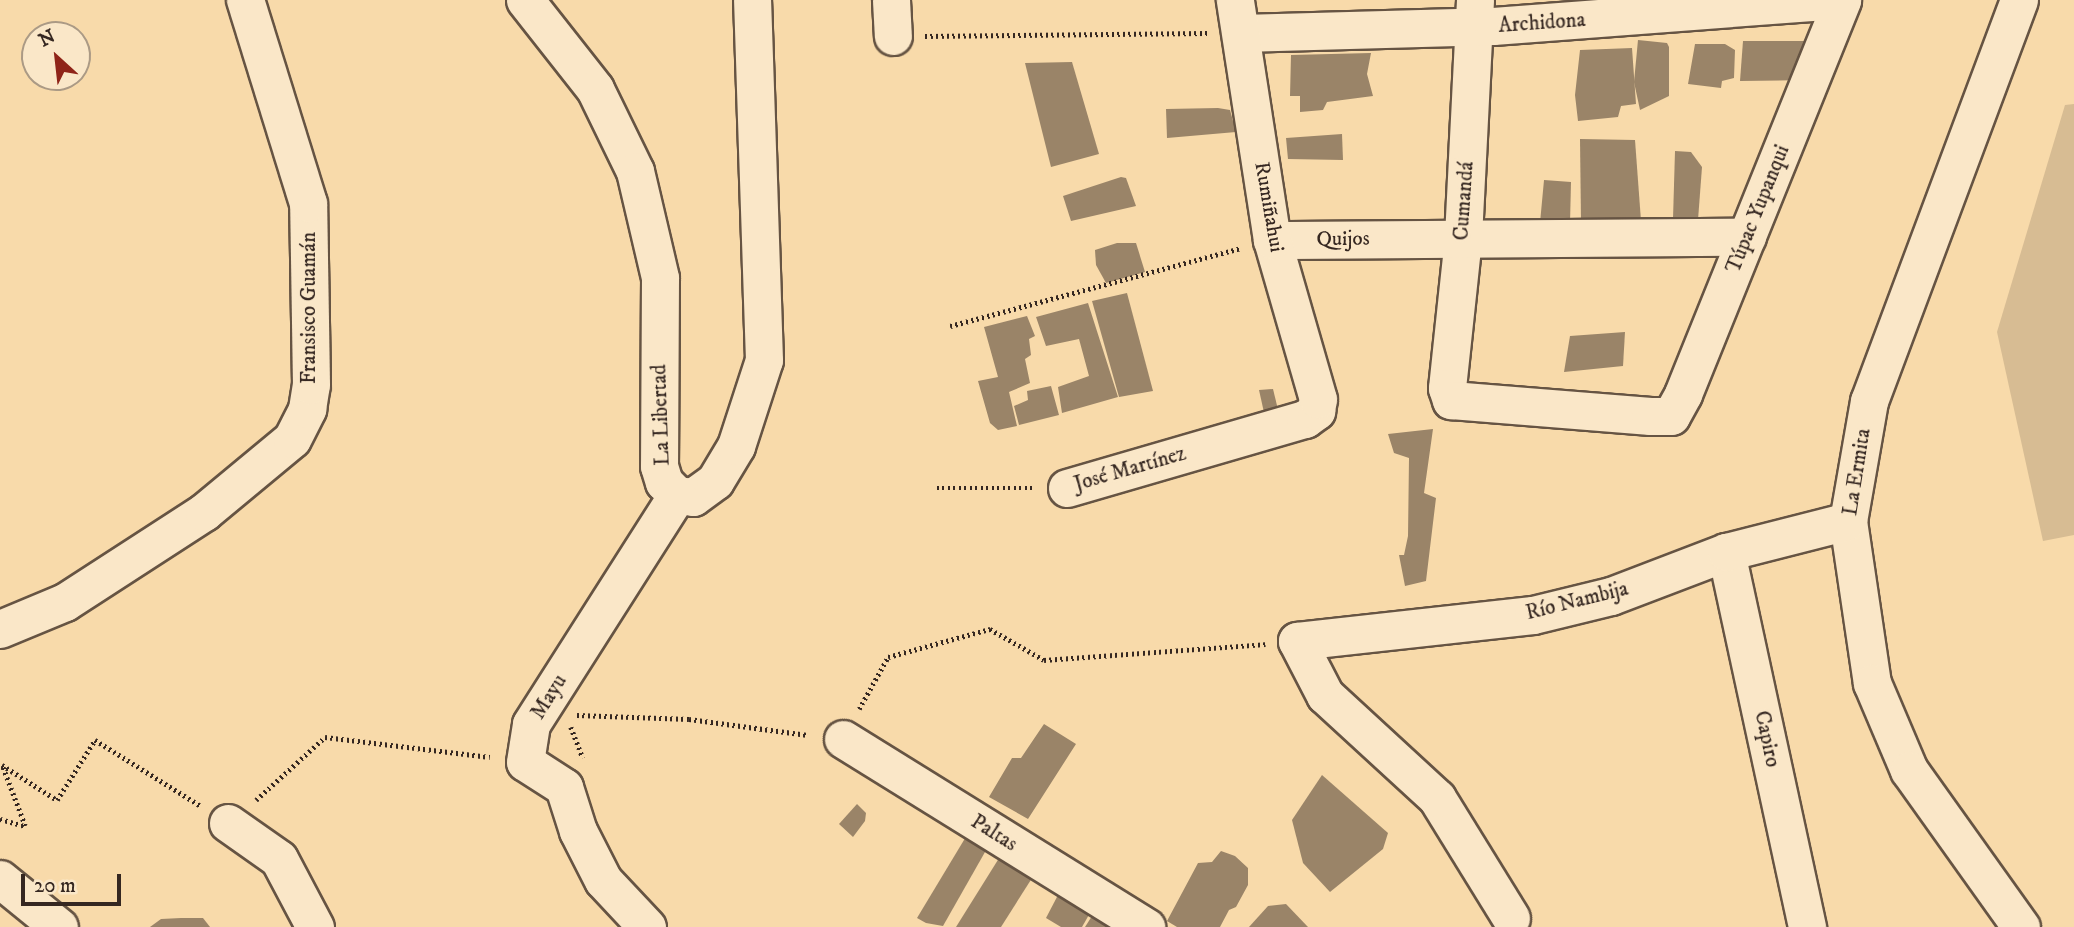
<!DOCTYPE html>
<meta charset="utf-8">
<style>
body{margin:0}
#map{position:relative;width:2074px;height:927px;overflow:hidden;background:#f8daaa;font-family:"IM FELL DW Pica",serif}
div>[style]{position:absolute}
.green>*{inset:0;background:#d7bc93}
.building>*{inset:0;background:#9a8468}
.path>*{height:4.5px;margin-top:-2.25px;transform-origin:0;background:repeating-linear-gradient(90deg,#352721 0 2px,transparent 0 5.5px)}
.roads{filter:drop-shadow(2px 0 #665443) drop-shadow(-2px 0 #665443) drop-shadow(0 2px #665443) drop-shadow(0 -2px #665443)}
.minor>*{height:37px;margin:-18.5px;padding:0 18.5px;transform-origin:18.5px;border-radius:18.5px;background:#fae7c8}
span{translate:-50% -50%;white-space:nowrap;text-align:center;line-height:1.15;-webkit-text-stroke:5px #fae7c8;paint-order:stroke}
.street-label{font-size:21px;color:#352721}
.north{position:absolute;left:21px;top:21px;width:70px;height:70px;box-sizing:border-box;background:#fae7c8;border:2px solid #ab9a85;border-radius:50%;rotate:333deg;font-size:19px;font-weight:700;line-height:28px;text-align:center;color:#352721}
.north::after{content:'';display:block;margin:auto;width:24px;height:32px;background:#8f2418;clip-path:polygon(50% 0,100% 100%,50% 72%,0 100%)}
.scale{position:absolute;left:21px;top:874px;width:100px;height:32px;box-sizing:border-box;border:4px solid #352721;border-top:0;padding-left:9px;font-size:21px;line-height:24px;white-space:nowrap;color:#352721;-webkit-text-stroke:5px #fae7c8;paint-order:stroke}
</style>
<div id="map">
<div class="green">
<div style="clip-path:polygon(2074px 104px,2074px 535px,2043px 541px,1997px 332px,2065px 105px)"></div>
</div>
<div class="building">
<div style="clip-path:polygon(1638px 40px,1667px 43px,1669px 47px,1669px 96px,1640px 110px,1634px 82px)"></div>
<div style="clip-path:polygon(1743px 41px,1806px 41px,1806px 80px,1740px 81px)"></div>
<div style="clip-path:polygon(1695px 44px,1725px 44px,1735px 50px,1734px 78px,1722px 81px,1721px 88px,1688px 84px)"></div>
<div style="clip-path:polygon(1632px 48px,1636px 104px,1621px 106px,1618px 117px,1578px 121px,1575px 95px,1580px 50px)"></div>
<div style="clip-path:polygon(1371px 53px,1367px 74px,1373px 96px,1327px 102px,1323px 110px,1300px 112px,1300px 96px,1290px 96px,1291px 55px)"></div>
<div style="clip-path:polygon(1072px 62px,1099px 154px,1051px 167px,1025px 63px)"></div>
<div style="clip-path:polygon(1218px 108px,1230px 110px,1236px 132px,1167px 138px,1166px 109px)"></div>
<div style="clip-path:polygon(1342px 134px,1343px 160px,1288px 159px,1286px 138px)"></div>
<div style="clip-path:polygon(1580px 139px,1635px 140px,1641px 221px,1581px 222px)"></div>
<div style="clip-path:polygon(1675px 151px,1691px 152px,1702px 167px,1698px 220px,1673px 219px)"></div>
<div style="clip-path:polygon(1121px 177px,1126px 178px,1136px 206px,1071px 221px,1063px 196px)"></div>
<div style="clip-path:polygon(1544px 180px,1571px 182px,1570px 223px,1540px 223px)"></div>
<div style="clip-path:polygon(1117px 243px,1136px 243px,1145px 272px,1106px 283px,1096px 265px,1095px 250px)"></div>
<div style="clip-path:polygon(1127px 293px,1153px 391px,1119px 397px,1092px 301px)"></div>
<div style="clip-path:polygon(1088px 303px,1118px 397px,1062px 413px,1058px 387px,1089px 376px,1079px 339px,1046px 346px,1036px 317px)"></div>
<div style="clip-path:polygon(1027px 316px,1035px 336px,1029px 339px,1031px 355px,1025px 359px,1030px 383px,1009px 392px,1017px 426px,998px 430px,990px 423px,978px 381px,998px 377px,984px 327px)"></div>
<div style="clip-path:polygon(1625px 332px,1623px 366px,1564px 372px,1570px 336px)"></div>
<div style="clip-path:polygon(1051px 386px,1059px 415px,1019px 425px,1014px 406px,1028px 400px,1027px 391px)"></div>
<div style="clip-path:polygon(1273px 389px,1281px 422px,1267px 426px,1259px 390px)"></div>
<div style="clip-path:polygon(1433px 429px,1424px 493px,1436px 498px,1426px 581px,1405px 586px,1399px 555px,1404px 555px,1408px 536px,1409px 458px,1394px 453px,1388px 434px)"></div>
<div style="clip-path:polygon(1044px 724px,1076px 744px,1028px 819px,989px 797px,1012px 758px,1021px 758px)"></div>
<div style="clip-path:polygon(1322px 775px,1388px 833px,1383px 849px,1330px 892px,1303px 863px,1292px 820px)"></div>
<div style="clip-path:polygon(857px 804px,866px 813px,865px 821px,853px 837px,839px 824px)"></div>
<div style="clip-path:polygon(967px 835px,989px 845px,943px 926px,926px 923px,917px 918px)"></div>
<div style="clip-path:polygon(1221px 851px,1235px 856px,1248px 868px,1248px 885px,1236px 907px,1229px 910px,1220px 927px,1177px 927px,1167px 921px,1198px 863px,1212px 862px)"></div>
<div style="clip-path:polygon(1001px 855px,1034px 875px,1001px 927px,956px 927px)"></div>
<div style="clip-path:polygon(1058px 895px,1090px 913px,1082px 927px,1061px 927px,1046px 918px)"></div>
<div style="clip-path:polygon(1286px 904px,1308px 927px,1249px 927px,1268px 906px)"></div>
<div style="clip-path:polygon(1092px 916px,1111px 927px,1085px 927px)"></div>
<div style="clip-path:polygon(181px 918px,203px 918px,210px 927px,150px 927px,161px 919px)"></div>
</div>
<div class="path">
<div style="left:925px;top:36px;width:282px;rotate:-0.6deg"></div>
<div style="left:950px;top:326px;width:301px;rotate:-15deg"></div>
<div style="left:937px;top:488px;width:97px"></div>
<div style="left:859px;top:709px;width:60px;rotate:-60.9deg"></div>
<div style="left:888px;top:657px;width:106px;rotate:-15.4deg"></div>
<div style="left:990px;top:629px;width:62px;rotate:29.9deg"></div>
<div style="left:1044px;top:660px;width:222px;rotate:-4.1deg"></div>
<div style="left:577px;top:715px;width:112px;rotate:2deg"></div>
<div style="left:689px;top:719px;width:120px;rotate:7.7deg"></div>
<div style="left:571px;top:727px;width:33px;rotate:69deg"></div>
<div style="left:256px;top:800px;width:93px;rotate:-42.4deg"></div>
<div style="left:325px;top:737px;width:166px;rotate:6.9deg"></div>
<div style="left:0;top:819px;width:26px;rotate:16deg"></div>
<div style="left:25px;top:826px;width:65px;rotate:-110.7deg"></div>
<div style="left:2px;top:765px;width:65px;rotate:32.5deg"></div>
<div style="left:57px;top:800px;width:71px;rotate:-57.7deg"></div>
<div style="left:95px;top:740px;width:125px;rotate:31.9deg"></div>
</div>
<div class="roads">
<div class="minor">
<div style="left:525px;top:0;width:113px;rotate:51.8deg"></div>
<div style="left:595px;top:89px;width:91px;rotate:64deg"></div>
<div style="left:635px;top:171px;width:110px;rotate:76.8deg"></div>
<div style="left:660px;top:278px;width:188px;rotate:90.3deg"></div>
<div style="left:659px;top:466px;width:17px;rotate:73deg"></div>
<div style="left:664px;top:482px;width:18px;rotate:45deg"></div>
<div style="left:677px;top:495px;width:16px;rotate:7deg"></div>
<div style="left:693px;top:497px;width:27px;rotate:-36deg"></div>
<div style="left:715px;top:481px;width:41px;rotate:-59deg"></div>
<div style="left:736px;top:446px;width:90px;rotate:-72deg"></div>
<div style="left:764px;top:360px;width:360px;rotate:-91.9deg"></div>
<div style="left:891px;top:0;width:36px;rotate:87deg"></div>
<div style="left:1475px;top:0;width:238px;rotate:92.9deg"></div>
<div style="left:1463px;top:238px;width:151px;rotate:96.1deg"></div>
<div style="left:1447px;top:388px;width:13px;rotate:72deg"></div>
<div style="left:1451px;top:400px;width:200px;rotate:4.6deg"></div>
<div style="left:1650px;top:416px;width:21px"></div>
<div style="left:1671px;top:416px;width:25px;rotate:-61deg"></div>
<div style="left:1683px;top:394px;width:425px;rotate:-68deg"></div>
<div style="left:2019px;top:0;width:428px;rotate:110.5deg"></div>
<div style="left:1869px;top:401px;width:122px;rotate:99.9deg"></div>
<div style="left:1848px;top:521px;width:164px;rotate:81.6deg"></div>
<div style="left:1872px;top:683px;width:95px;rotate:67deg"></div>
<div style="left:1909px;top:770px;width:193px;rotate:54.5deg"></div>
<div style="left:1241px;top:33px;width:252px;rotate:-1.6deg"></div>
<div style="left:1493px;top:26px;width:350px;rotate:-4.3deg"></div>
<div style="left:1272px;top:240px;width:475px;rotate:-0.4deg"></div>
<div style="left:1067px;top:488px;width:248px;rotate:-16.2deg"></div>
<div style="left:1305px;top:419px;width:14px;rotate:-36deg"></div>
<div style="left:1316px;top:411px;width:12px;rotate:-81deg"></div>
<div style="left:1318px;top:399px;width:166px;rotate:-106.1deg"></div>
<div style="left:1272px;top:240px;width:243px;rotate:-98.8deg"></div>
<div style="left:1726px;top:552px;width:384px;rotate:77.8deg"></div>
<div style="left:0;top:629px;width:70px;rotate:-22.6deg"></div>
<div style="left:65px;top:602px;width:166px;rotate:-32.9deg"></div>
<div style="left:204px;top:512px;width:114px;rotate:-39.7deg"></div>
<div style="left:292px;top:439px;width:34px;rotate:-63deg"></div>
<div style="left:307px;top:409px;width:24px;rotate:-81deg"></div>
<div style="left:311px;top:385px;width:182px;rotate:-90.9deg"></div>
<div style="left:308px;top:203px;width:213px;rotate:-107.2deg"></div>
<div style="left:843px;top:739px;width:357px;rotate:31.8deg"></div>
<div style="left:228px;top:823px;width:62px;rotate:35.2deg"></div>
<div style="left:279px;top:859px;width:77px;rotate:62.1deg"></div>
<div style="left:0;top:879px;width:76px;rotate:39.1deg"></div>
<div style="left:1511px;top:918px;width:141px;rotate:-121.7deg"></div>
<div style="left:1437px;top:798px;width:152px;rotate:-137.4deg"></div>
<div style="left:1325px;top:695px;width:61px;rotate:-117.4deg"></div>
<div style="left:1297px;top:641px;width:237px;rotate:-6.3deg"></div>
<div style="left:1533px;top:615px;width:80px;rotate:-13.7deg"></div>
<div style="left:1611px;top:596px;width:123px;rotate:-20.9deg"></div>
<div style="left:1726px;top:552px;width:126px;rotate:-14.3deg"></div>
<div style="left:647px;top:927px;width:64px;rotate:-133.1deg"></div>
<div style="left:603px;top:880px;width:55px;rotate:-117deg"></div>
<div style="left:578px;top:831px;width:46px;rotate:-107.7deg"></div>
<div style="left:564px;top:787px;width:46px;rotate:-147.3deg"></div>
<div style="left:525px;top:762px;width:38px;rotate:-81deg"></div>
<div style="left:531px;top:724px;width:272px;rotate:-57.5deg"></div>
</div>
</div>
<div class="street-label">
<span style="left:1542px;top:23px;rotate:-4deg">Archidona</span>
<span style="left:1464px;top:201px;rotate:-86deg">Cumandá</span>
<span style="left:1269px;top:207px;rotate:80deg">Rumiñahui</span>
<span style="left:1758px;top:209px;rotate:-68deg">Túpac Yupanqui</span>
<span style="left:1343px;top:239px;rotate:-1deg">Quijos</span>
<span style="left:309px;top:308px;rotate:-90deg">Fransisco Guamán</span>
<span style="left:661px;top:415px;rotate:-92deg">La Libertad</span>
<span style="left:1130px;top:469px;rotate:-16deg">José Martínez</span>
<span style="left:1857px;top:472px;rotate:-81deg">La Ermita</span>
<span style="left:1577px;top:601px;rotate:-14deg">Río Nambija</span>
<span style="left:549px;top:697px;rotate:-58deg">Mayu</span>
<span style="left:1767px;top:739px;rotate:78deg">Capiro</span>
<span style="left:994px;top:833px;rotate:32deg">Paltas</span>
</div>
<div class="north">N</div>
<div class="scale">20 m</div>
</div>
